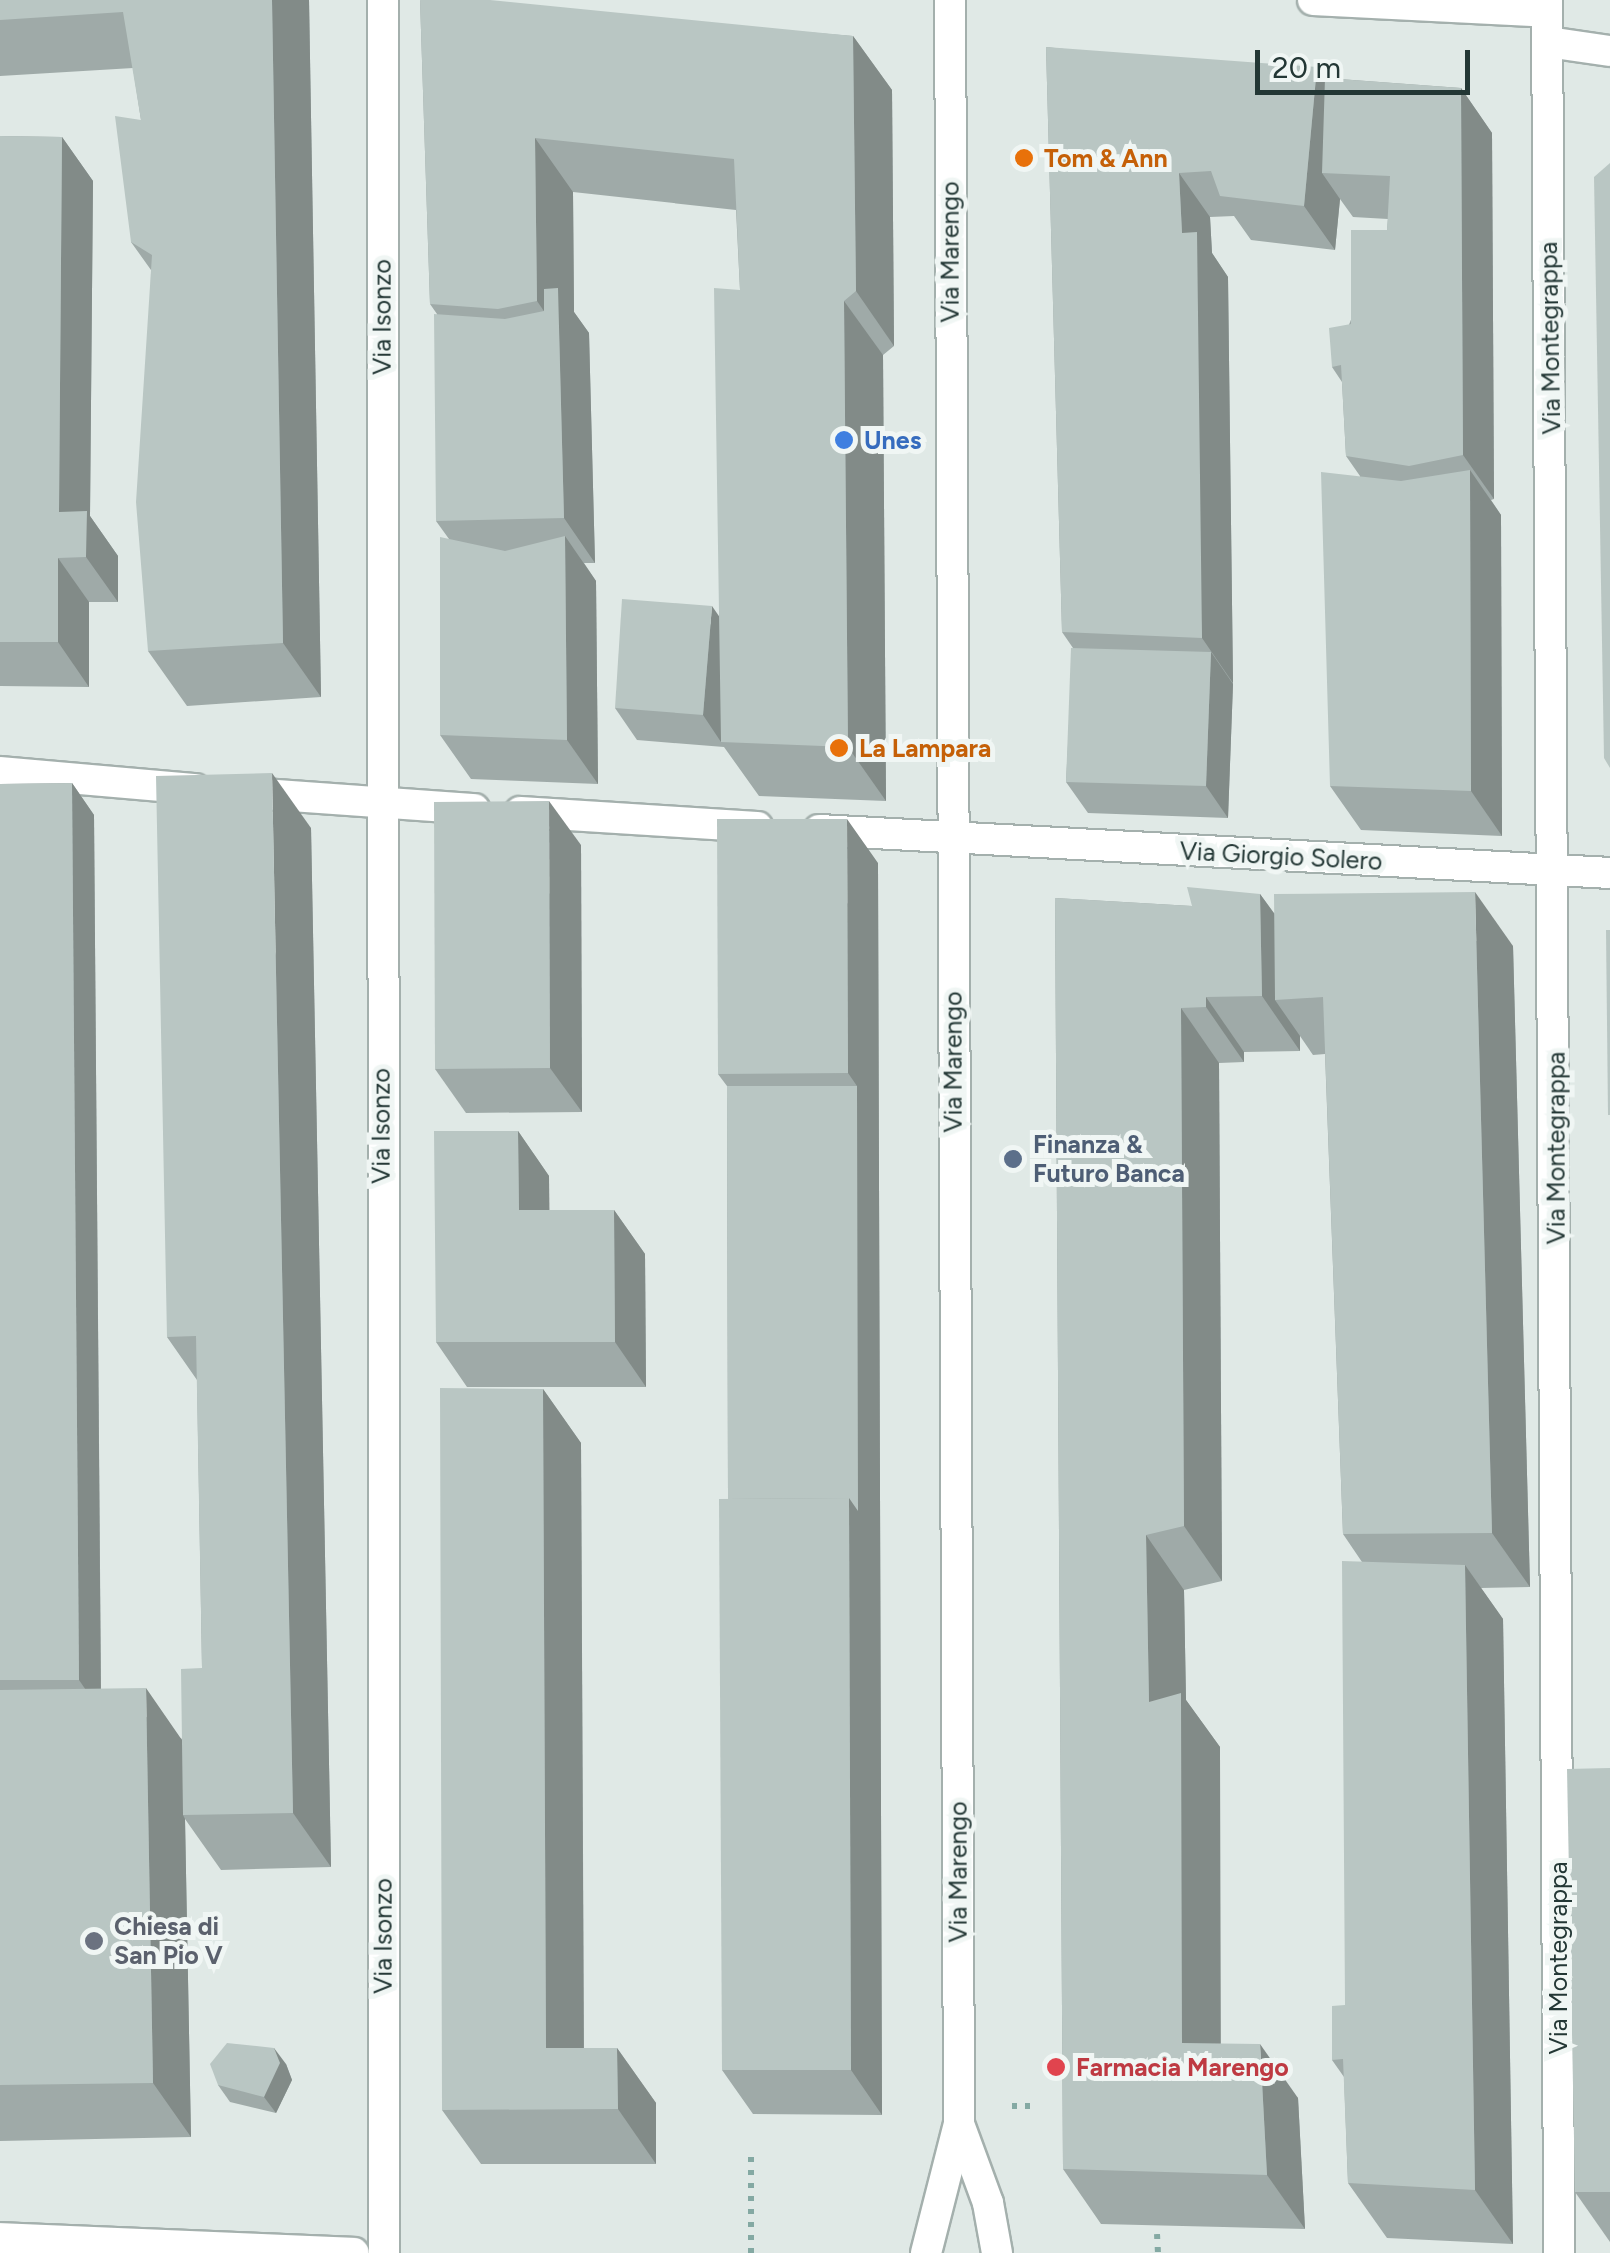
<!DOCTYPE html>
<style>
body{margin:0}
#map{position:relative;width:1610px;height:2253px;overflow:hidden;background:#e0e9e6;font-family:Figtree,sans-serif}
div>[style]{position:absolute}
.path>*{height:6px;margin-top:-3px;transform-origin:0;background:repeating-linear-gradient(90deg,#84a9a3 0 5px,transparent 0 13px)}
.roads{filter:drop-shadow(2px 0 #a4b0ad) drop-shadow(-2px 0 #a4b0ad) drop-shadow(0 2px #a4b0ad) drop-shadow(0 -2px #a4b0ad)}
.minor>*{height:30px;margin:-15px;padding:0 15px;transform-origin:15px;border-radius:15px;background:#fff}
.wall>*{inset:0;background:#9faaa8}
.shaded-wall>*{inset:0;background:#828b88}
.building>*{inset:0;background:#b9c6c3}
.dots>*{width:28px;height:28px;translate:-50% -50%;box-sizing:border-box;border:5px solid #f0f6f4;border-radius:50%}
span{translate:-50% -50%;white-space:nowrap;text-align:center;line-height:1.15;-webkit-text-stroke:10px #f0f6f4;paint-order:stroke}
.food-label{font-size:25px;color:#c56008;font-weight:700}
.left{translate:0 -50%;text-align:left}
.street-label{font-size:25px;color:#233735}
.shop-label{font-size:25px;color:#366cbe;font-weight:700}
.service-label{font-size:25px;color:#4e5e75;font-weight:700}
.worship-label{font-size:25px;color:#5b616d;font-weight:700}
.health-label{font-size:25px;color:#be3a42;font-weight:700}
.scale{position:absolute;left:1255px;top:50px;width:215px;height:45px;box-sizing:border-box;border:5px solid #233735;border-top:0;padding-left:12px;font-size:30px;line-height:35px;white-space:nowrap;color:#233735;-webkit-text-stroke:8px #f0f6f4;paint-order:stroke}
</style>
<div id="map">
<div class="path">
<div style="left:1012px;top:2106px;width:24px"></div>
<div style="left:1157px;top:2234px;width:19px;rotate:87deg"></div>
<div style="left:751px;top:2253px;width:98px;rotate:-90deg"></div>
</div>
<div class="roads">
<div class="minor">
<div style="left:383px;top:0;width:2253px;rotate:89.97deg"></div>
<div style="left:1313px;top:0;width:234px;rotate:2.9deg"></div>
<div style="left:1547px;top:0;width:2253px;rotate:89.69deg"></div>
<div style="left:1548px;top:42px;width:63px;rotate:8.3deg"></div>
<div style="left:0;top:772px;width:196px;rotate:5deg"></div>
<div style="left:250px;top:793px;width:225px;rotate:4.1deg"></div>
<div style="left:520px;top:812px;width:238px;rotate:3.6deg"></div>
<div style="left:819px;top:830px;width:792px;rotate:3.11deg"></div>
<div style="left:959px;top:2124px;width:84px;rotate:69.8deg"></div>
<div style="left:988px;top:2203px;width:51px;rotate:79.8deg"></div>
<div style="left:0;top:2238px;width:354px;rotate:2.4deg"></div>
<div style="left:926px;top:2253px;width:133px;rotate:-75.7deg"></div>
<div style="left:959px;top:2124px;width:2124px;rotate:-90.24deg"></div>
</div>
</div>
<div class="wall">
<div style="clip-path:polygon(0 0,309px 0,321px 697px,187px 706px,148px 651px,151px 270px,131px 242px,141px 120px,133px 68px,0 76px)"></div>
<div style="clip-path:polygon(420px 0,853px 36px,892px 90px,894px 346px,883px 355px,886px 801px,759px 796px,724px 747px,637px 740px,615px 708px,719px 617px,740px 290px,736px 210px,573px 192px,574px 312px,589px 333px,595px 563px,584px 563px,596px 581px,598px 784px,471px 779px,440px 735px,449px 539px,436px 521px,437px 314px,430px 304px)"></div>
<div style="clip-path:polygon(1046px 47px,1326px 78px,1461px 88px,1492px 133px,1494px 499px,1491px 500px,1501px 515px,1502px 836px,1361px 830px,1330px 786px,1360px 476px,1346px 456px,1342px 382px,1332px 367px,1387px 230px,1388px 219px,1353px 217px,1340px 199px,1335px 250px,1251px 240px,1234px 216px,1210px 217px,1212px 253px,1228px 277px,1233px 684px,1228px 818px,1088px 813px,1066px 782px,1073px 648px,1062px 632px)"></div>
<div style="clip-path:polygon(0 136px,62px 137px,93px 181px,90px 516px,118px 556px,118px 602px,89px 602px,89px 687px,0 686px)"></div>
<div style="clip-path:polygon(72px 783px,94px 815px,101px 1689px,182px 1739px,202px 1668px,197px 1380px,167px 1337px,311px 828px,331px 1867px,221px 1870px,185px 1819px,191px 2137px,0 2141px,0 784px)"></div>
<div style="clip-path:polygon(581px 845px,582px 1112px,466px 1113px,435px 1069px)"></div>
<div style="clip-path:polygon(878px 863px,882px 2115px,753px 2114px,722px 2070px,728px 1499px,727px 1086px,718px 1074px)"></div>
<div style="clip-path:polygon(1260px 894px,1274px 913px,1513px 946px,1530px 1587px,1481px 1588px,1503px 1619px,1513px 2244px,1387px 2238px,1348px 2183px,1344px 2077px,1332px 2060px,1345px 2005px,1362px 1562px,1343px 1534px,1325px 1054px,1313px 1055px,1300px 1036px,1300px 1051px,1244px 1052px,1244px 1062px,1219px 1063px,1222px 1581px,1184px 1590px,1186px 1700px,1220px 1747px,1220px 2044px,1298px 2098px,1305px 2229px,1101px 2224px,1063px 2169px,1055px 898px,1192px 906px)"></div>
<div style="clip-path:polygon(518px 1131px,549px 1176px,549px 1210px,614px 1210px,645px 1254px,646px 1387px,467px 1387px,436px 1342px)"></div>
<div style="clip-path:polygon(543px 1389px,581px 1443px,584px 2048px,617px 2048px,656px 2103px,656px 2164px,481px 2164px,442px 2110px)"></div>
<div style="clip-path:polygon(1610px 1768px,1610px 2242px,1575px 2192px)"></div>
<div style="clip-path:polygon(286px 2064px,292px 2080px,276px 2113px,230px 2102px,218px 2085px)"></div>
</div>
<div class="shaded-wall">
<div style="clip-path:polygon(272px 0,309px 0,321px 697px,283px 643px)"></div>
<div style="clip-path:polygon(853px 36px,892px 90px,894px 346px,856px 291px)"></div>
<div style="clip-path:polygon(1317px 67px,1348px 111px,1322px 173px,1340px 199px,1335px 250px,1304px 206px)"></div>
<div style="clip-path:polygon(1461px 88px,1492px 133px,1494px 499px,1463px 455px)"></div>
<div style="clip-path:polygon(62px 137px,93px 181px,90px 516px,118px 556px,118px 602px,86px 557px,59px 512px)"></div>
<div style="clip-path:polygon(535px 138px,573px 192px,574px 312px,589px 333px,595px 563px,564px 518px,559px 333px,537px 301px)"></div>
<div style="clip-path:polygon(1179px 173px,1210px 217px,1212px 253px,1228px 277px,1233px 683px,1202px 638px)"></div>
<div style="clip-path:polygon(844px 301px,883px 355px,886px 801px,848px 747px)"></div>
<div style="clip-path:polygon(1470px 470px,1501px 515px,1502px 836px,1471px 791px)"></div>
<div style="clip-path:polygon(565px 536px,596px 581px,598px 784px,567px 740px)"></div>
<div style="clip-path:polygon(58px 558px,89px 602px,89px 687px,58px 642px)"></div>
<div style="clip-path:polygon(712px 606px,734px 638px,721px 742px,703px 715px)"></div>
<div style="clip-path:polygon(1211px 652px,1233px 684px,1228px 818px,1206px 786px)"></div>
<div style="clip-path:polygon(272px 773px,311px 828px,331px 1867px,293px 1813px)"></div>
<div style="clip-path:polygon(72px 783px,94px 815px,101px 1712px,79px 1680px)"></div>
<div style="clip-path:polygon(549px 801px,581px 845px,582px 1112px,550px 1068px)"></div>
<div style="clip-path:polygon(847px 819px,878px 863px,882px 2115px,851px 2070px,849px 1498px,857px 1086px,848px 1073px)"></div>
<div style="clip-path:polygon(1475px 892px,1513px 946px,1530px 1587px,1492px 1533px)"></div>
<div style="clip-path:polygon(1260px 894px,1299px 948px,1275px 1000px,1300px 1036px,1300px 1051px,1262px 996px)"></div>
<div style="clip-path:polygon(1206px 997px,1244px 1052px,1244px 1062px,1206px 1007px)"></div>
<div style="clip-path:polygon(1181px 1008px,1219px 1063px,1222px 1581px,1184px 1526px)"></div>
<div style="clip-path:polygon(518px 1131px,549px 1176px,550px 1254px,519px 1210px)"></div>
<div style="clip-path:polygon(614px 1210px,645px 1254px,646px 1387px,615px 1342px)"></div>
<div style="clip-path:polygon(543px 1389px,581px 1443px,584px 2102px,546px 2048px)"></div>
<div style="clip-path:polygon(1146px 1535px,1184px 1590px,1186px 1700px,1220px 1747px,1221px 2098px,1182px 2043px,1149px 1702px)"></div>
<div style="clip-path:polygon(1465px 1565px,1503px 1619px,1513px 2244px,1475px 2190px)"></div>
<div style="clip-path:polygon(146px 1688px,184px 1743px,183px 1815px,185px 1819px,191px 2137px,153px 2083px)"></div>
<div style="clip-path:polygon(1260px 2044px,1298px 2098px,1305px 2229px,1267px 2175px)"></div>
<div style="clip-path:polygon(274px 2048px,286px 2064px,292px 2080px,276px 2113px,264px 2097px)"></div>
<div style="clip-path:polygon(617px 2048px,656px 2103px,656px 2164px,618px 2109px)"></div>
</div>
<div class="building">
<div style="clip-path:polygon(0 0,272px 0,283px 643px,148px 651px,136px 502px,152px 255px,131px 242px,115px 116px,141px 120px,123px 12px,0 20px)"></div>
<div style="clip-path:polygon(420px 0,490px 0,853px 36px,856px 291px,844px 301px,848px 747px,721px 742px,714px 288px,740px 290px,734px 159px,535px 138px,537px 301px,498px 309px,430px 304px)"></div>
<div style="clip-path:polygon(1046px 47px,1317px 67px,1304px 206px,1220px 196px,1211px 171px,1179px 173px,1182px 233px,1197px 232px,1202px 638px,1062px 632px)"></div>
<div style="clip-path:polygon(1325px 78px,1461px 88px,1463px 455px,1409px 466px,1346px 456px,1341px 365px,1332px 367px,1329px 328px,1351px 324px,1351px 230px,1387px 230px,1390px 176px,1322px 173px)"></div>
<div style="clip-path:polygon(0 136px,62px 137px,59px 512px,87px 511px,86px 557px,58px 558px,58px 642px,0 642px)"></div>
<div style="clip-path:polygon(1610px 163px,1610px 768px,1604px 758px,1594px 177px)"></div>
<div style="clip-path:polygon(558px 288px,564px 518px,436px 521px,434px 314px,505px 319px,544px 311px,544px 289px)"></div>
<div style="clip-path:polygon(1470px 470px,1471px 791px,1330px 786px,1321px 472px,1401px 481px)"></div>
<div style="clip-path:polygon(565px 536px,567px 740px,440px 735px,440px 537px,505px 551px)"></div>
<div style="clip-path:polygon(622px 599px,712px 606px,703px 715px,615px 708px)"></div>
<div style="clip-path:polygon(1071px 648px,1211px 652px,1206px 786px,1066px 782px)"></div>
<div style="clip-path:polygon(272px 773px,293px 1813px,183px 1815px,181px 1669px,202px 1668px,196px 1336px,167px 1337px,156px 776px)"></div>
<div style="clip-path:polygon(72px 783px,79px 1680px,0 1680px,0 784px)"></div>
<div style="clip-path:polygon(549px 801px,550px 1068px,435px 1069px,434px 802px)"></div>
<div style="clip-path:polygon(717px 819px,847px 819px,848px 1073px,718px 1074px)"></div>
<div style="clip-path:polygon(1187px 887px,1260px 894px,1262px 996px,1206px 997px,1206px 1007px,1181px 1008px,1184px 1526px,1146px 1535px,1149px 1702px,1181px 1693px,1182px 2043px,1260px 2044px,1267px 2175px,1063px 2169px,1055px 898px,1192px 906px)"></div>
<div style="clip-path:polygon(1475px 892px,1492px 1533px,1343px 1534px,1323px 997px,1275px 1000px,1274px 894px)"></div>
<div style="clip-path:polygon(1606px 930px,1610px 930px,1610px 1115px,1608px 1115px)"></div>
<div style="clip-path:polygon(727px 1086px,857px 1086px,858px 1511px,849px 1498px,728px 1499px)"></div>
<div style="clip-path:polygon(434px 1131px,518px 1131px,519px 1210px,614px 1210px,615px 1342px,436px 1342px)"></div>
<div style="clip-path:polygon(440px 1388px,543px 1389px,546px 2048px,617px 2048px,618px 2109px,442px 2110px)"></div>
<div style="clip-path:polygon(849px 1498px,851px 2070px,722px 2070px,719px 1499px)"></div>
<div style="clip-path:polygon(1342px 1561px,1465px 1565px,1475px 2190px,1348px 2183px,1343px 2059px,1332px 2060px,1332px 2006px,1345px 2005px)"></div>
<div style="clip-path:polygon(146px 1688px,153px 2083px,0 2085px,0 1690px)"></div>
<div style="clip-path:polygon(1610px 1768px,1610px 2192px,1575px 2192px,1567px 1769px)"></div>
<div style="clip-path:polygon(227px 2043px,274px 2048px,280px 2063px,264px 2097px,218px 2085px,210px 2064px)"></div>
</div>
<div class="dots">
<div style="left:1024px;top:158px;background:#e8710a"></div>
<div style="left:844px;top:440px;background:#3f7fe0"></div>
<div style="left:839px;top:748px;background:#e8710a"></div>
<div style="left:1013px;top:1159px;background:#5c6f8a"></div>
<div style="left:94px;top:1941px;background:#6b7280"></div>
<div style="left:1056px;top:2067px;background:#e0444e"></div>
</div>
<div class="food-label">
<span class="left" style="left:1044px;top:158px">Tom &amp; Ann</span>
<span class="left" style="left:859px;top:748px">La Lampara</span>
</div>
<div class="street-label">
<span style="left:950px;top:252px;rotate:-90deg">Via Marengo</span>
<span style="left:382px;top:317px;rotate:-90deg">Via Isonzo</span>
<span style="left:1550px;top:338px;rotate:-91deg">Via Montegrappa</span>
<span style="left:1281px;top:856px;rotate:3deg">Via Giorgio Solero</span>
<span style="left:953px;top:1062px;rotate:-90deg">Via Marengo</span>
<span style="left:381px;top:1126px;rotate:-90deg">Via Isonzo</span>
<span style="left:1556px;top:1148px;rotate:-90deg">Via Montegrappa</span>
<span style="left:958px;top:1872px;rotate:-90deg">Via Marengo</span>
<span style="left:383px;top:1936px;rotate:-90deg">Via Isonzo</span>
<span style="left:1558px;top:1958px;rotate:-90deg">Via Montegrappa</span>
</div>
<div class="shop-label">
<span class="left" style="left:864px;top:440px">Unes</span>
</div>
<div class="service-label">
<span class="left" style="left:1033px;top:1159px">Finanza &amp;<br>Futuro Banca</span>
</div>
<div class="worship-label">
<span class="left" style="left:114px;top:1941px">Chiesa di<br>San Pio V</span>
</div>
<div class="health-label">
<span class="left" style="left:1076px;top:2067px">Farmacia Marengo</span>
</div>
<div class="scale">20 m</div>
</div>
